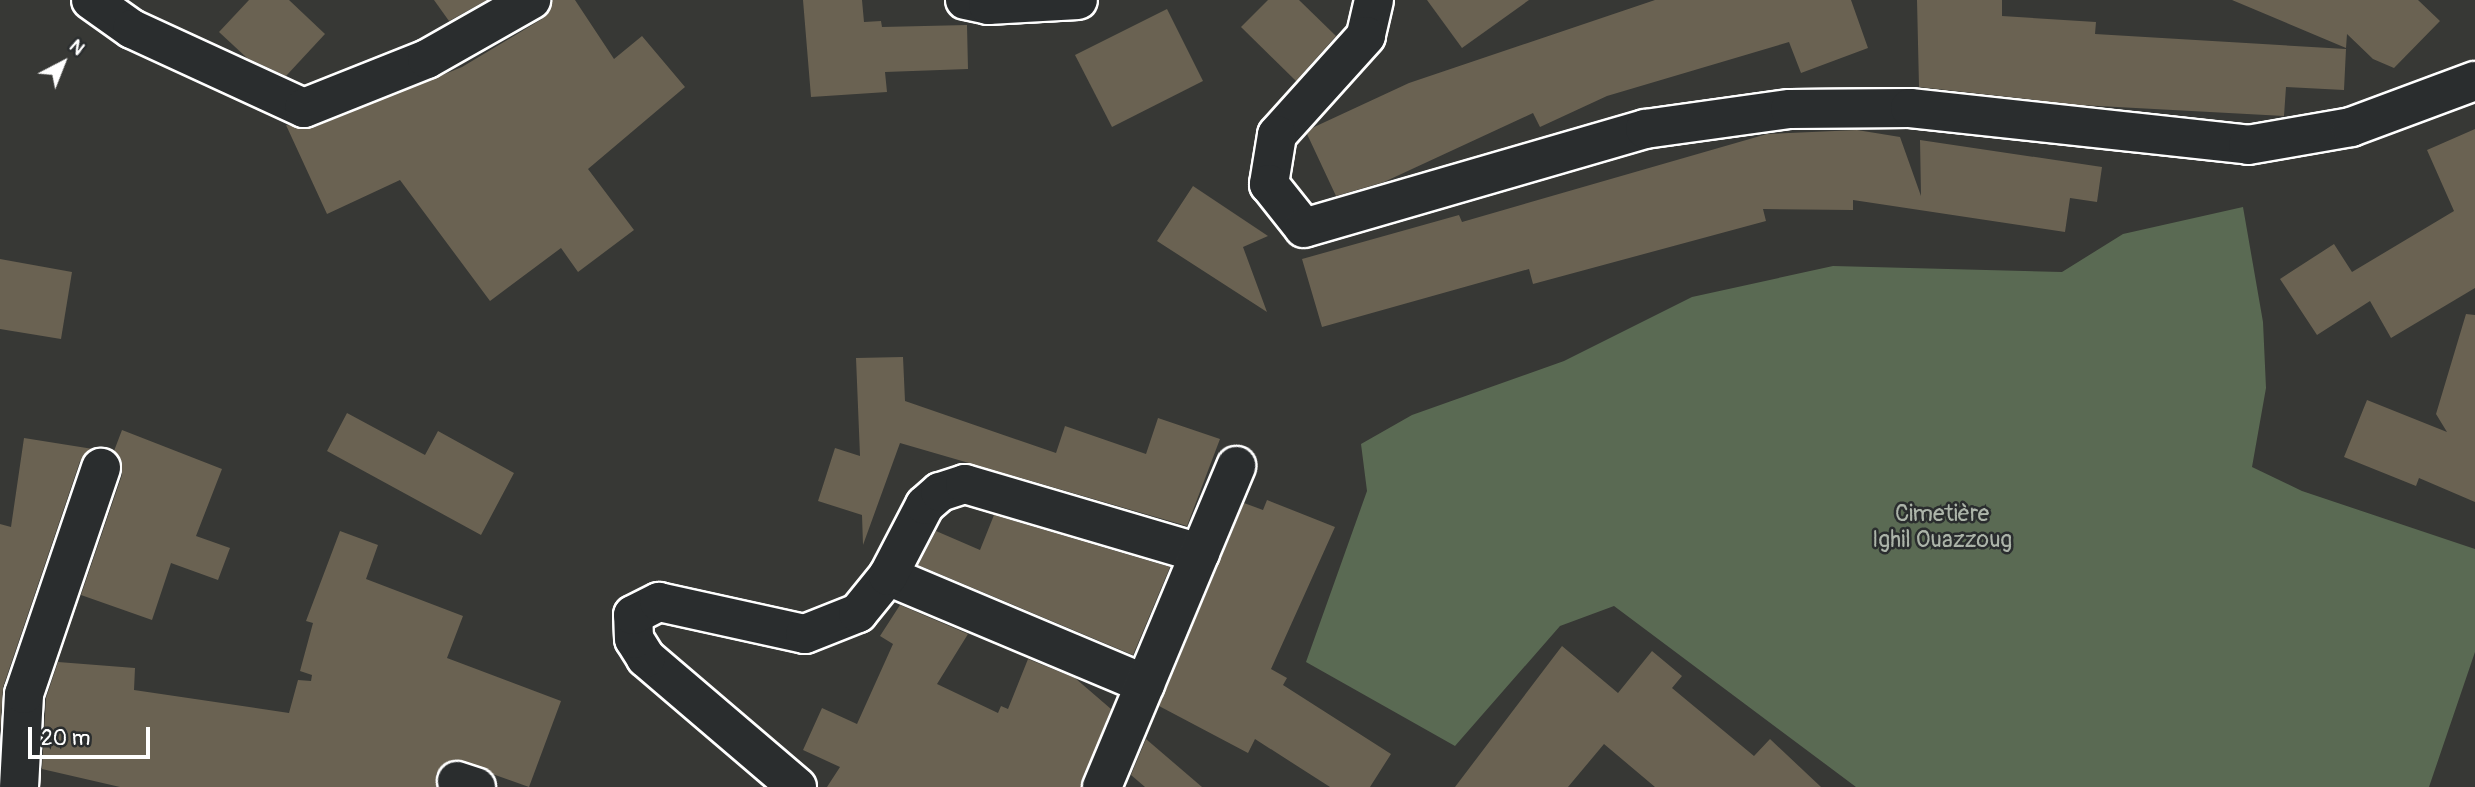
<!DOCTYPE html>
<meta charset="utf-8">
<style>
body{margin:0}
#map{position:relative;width:2475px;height:787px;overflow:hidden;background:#373835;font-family:Pangolin,sans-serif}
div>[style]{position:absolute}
.green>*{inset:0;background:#5a6a53}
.building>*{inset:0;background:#6a6252}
.roads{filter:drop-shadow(2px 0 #fff) drop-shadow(-2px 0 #fff) drop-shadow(0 2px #fff) drop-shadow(0 -2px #fff)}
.minor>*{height:38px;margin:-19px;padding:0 19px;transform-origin:19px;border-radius:19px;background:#2a2d2e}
span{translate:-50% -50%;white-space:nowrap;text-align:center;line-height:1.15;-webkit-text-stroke:5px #2a2d2e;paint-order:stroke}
.park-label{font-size:23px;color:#acb4a9}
.north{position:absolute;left:28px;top:28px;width:70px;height:70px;-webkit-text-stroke:5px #2a2d2e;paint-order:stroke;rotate:42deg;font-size:19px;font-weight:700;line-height:28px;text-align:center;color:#fff}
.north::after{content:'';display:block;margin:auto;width:24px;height:32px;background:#fff;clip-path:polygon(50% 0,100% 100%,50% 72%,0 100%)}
.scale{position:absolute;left:28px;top:727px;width:122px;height:32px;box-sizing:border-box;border:4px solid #fff;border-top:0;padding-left:9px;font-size:21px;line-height:24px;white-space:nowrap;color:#fff;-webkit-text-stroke:5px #2a2d2e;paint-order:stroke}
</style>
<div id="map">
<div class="green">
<div style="clip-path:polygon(2243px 207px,2263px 322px,2266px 388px,2252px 467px,2302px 491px,2475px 549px,2475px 652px,2429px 787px,1856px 787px,1614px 606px,1560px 626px,1455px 746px,1306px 662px,1367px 491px,1361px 444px,1412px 415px,1564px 361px,1692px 297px,1833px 266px,2062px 272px,2123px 234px)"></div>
</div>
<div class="building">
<div style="clip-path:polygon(249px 0,289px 0,325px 34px,286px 76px,247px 58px,219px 32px)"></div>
<div style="clip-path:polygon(434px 0,487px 0,449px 21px)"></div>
<div style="clip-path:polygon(553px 0,575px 0,614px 59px,642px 36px,685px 87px,588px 169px,634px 230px,578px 272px,561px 248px,490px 301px,400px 180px,327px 214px,286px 125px,312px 128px,462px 67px,542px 19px)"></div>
<div style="clip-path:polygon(803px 0,862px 0,864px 22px,881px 21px,882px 27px,967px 25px,968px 69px,885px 72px,887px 92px,811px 97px)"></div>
<div style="clip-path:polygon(1268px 0,1299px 0,1336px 36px,1296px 81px,1241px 27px)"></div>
<div style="clip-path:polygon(1427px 0,1529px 0,1462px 48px)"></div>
<div style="clip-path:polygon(1655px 0,1851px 0,1868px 48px,1801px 73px,1789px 42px,1607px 96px,1540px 127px,1533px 113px,1384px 182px,1336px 196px,1307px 134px,1312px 128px,1409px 83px)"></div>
<div style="clip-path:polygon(1917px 0,2002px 0,2002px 16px,2096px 22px,2095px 34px,2346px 49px,2344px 90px,2286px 87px,2284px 116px,2080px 105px,1919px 87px)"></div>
<div style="clip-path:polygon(2232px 0,2418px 0,2440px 21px,2394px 68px,2373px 59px,2347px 34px,2346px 48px)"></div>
<div style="clip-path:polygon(1167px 9px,1203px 81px,1112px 127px,1075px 55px)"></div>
<div style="clip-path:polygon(2475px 129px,2475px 288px,2391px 338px,2370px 301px,2317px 335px,2280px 279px,2334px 244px,2352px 272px,2454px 211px,2427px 150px)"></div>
<div style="clip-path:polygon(1857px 130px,1900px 137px,1921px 196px,1920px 140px,2102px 167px,2097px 202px,2070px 198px,2065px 232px,1853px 200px,1853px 210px,1763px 209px,1766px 221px,1533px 284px,1529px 269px,1322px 327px,1302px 259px,1459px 215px,1462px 222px,1767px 134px)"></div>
<div style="clip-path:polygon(1193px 186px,1268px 236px,1243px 247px,1267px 312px,1157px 241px)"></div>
<div style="clip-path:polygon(0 259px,72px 272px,61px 339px,0 329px)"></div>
<div style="clip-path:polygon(2466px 314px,2475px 315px,2475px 502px,2419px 478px,2416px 486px,2344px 457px,2367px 400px,2447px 432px,2436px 414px)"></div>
<div style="clip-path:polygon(903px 357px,905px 401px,1056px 453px,1065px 426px,1146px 454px,1158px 418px,1220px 439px,1187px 526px,900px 443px,863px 545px,862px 515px,818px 501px,835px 448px,860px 456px,856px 358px)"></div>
<div style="clip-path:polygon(347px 413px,425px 455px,438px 431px,514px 473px,481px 535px,327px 451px)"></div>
<div style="clip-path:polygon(122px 430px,222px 469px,196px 536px,230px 548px,218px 580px,171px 563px,152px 620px,81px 595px,122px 475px,122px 463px,114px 451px)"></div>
<div style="clip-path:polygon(24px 438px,93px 449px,80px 461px,3px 687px,0 733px,0 524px,11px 527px)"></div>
<div style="clip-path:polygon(1267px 500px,1335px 527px,1271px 669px,1287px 678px,1283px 685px,1391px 754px,1370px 787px,1330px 787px,1255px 739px,1248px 753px,1159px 706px,1244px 503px,1263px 510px)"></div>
<div style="clip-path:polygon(994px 515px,1170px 567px,1133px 655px,918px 565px,936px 531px,980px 550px)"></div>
<div style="clip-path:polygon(340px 531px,378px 545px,366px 579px,463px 616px,447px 658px,561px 701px,529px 787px,453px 760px,436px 774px,436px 787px,120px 787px,42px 769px,46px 698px,58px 662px,135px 668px,134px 690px,289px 713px,298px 680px,311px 681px,312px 675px,300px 671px,313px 623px,306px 621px)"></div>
<div style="clip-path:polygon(900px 605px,968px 634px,937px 684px,998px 713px,1001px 706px,1008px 709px,1028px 659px,1075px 678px,1111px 709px,1081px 787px,827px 787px,840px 767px,803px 750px,822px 708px,857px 724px,893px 644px,880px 636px)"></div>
<div style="clip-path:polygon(1562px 646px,1618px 693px,1652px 651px,1682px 676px,1672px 688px,1754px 756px,1770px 739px,1821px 787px,1655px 787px,1604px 744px,1568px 787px,1455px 787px)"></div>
<div style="clip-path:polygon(1146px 739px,1202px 787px,1145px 787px,1131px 775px)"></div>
</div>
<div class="roads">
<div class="minor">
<div style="left:91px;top:0;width:50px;rotate:35.3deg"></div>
<div style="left:132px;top:29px;width:189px;rotate:24.7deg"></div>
<div style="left:304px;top:108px;width:132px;rotate:-21.7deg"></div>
<div style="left:427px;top:59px;width:120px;rotate:-29.6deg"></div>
<div style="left:965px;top:0;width:24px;rotate:12deg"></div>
<div style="left:988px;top:5px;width:90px;rotate:-3.2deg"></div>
<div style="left:1374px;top:0;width:37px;rotate:103deg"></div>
<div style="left:1366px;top:36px;width:133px;rotate:132deg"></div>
<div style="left:1277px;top:135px;width:50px;rotate:99.3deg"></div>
<div style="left:1269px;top:184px;width:56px;rotate:51.5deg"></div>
<div style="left:1304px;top:228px;width:355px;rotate:-16.2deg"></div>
<div style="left:1645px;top:129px;width:146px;rotate:-7.9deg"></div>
<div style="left:1790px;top:109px;width:120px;rotate:-0.5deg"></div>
<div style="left:1910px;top:108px;width:340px;rotate:6.2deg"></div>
<div style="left:2248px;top:145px;width:105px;rotate:-9.9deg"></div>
<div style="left:2351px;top:127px;width:132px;rotate:-20.4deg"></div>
<div style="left:888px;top:576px;width:279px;rotate:22.8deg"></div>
<div style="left:457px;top:781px;width:20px;rotate:18deg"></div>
<div style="left:19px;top:787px;width:93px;rotate:-86.9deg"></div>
<div style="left:24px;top:694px;width:239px;rotate:-71.2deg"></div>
<div style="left:797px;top:787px;width:199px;rotate:-139.5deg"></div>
<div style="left:646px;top:658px;width:22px;rotate:-122deg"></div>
<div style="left:634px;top:639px;width:24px;rotate:-92deg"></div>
<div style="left:633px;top:615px;width:29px;rotate:-27deg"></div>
<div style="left:659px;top:602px;width:149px;rotate:12.4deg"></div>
<div style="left:805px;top:634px;width:57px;rotate:-21.6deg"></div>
<div style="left:858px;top:613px;width:48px;rotate:-51deg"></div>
<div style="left:888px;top:576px;width:80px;rotate:-62.5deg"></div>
<div style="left:925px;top:505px;width:20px;rotate:-41deg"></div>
<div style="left:940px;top:492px;width:26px;rotate:-18deg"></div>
<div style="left:965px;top:484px;width:245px;rotate:16.4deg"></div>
<div style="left:1102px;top:787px;width:348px;rotate:-67.3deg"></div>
</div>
</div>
<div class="park-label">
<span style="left:1942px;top:527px">Cimetière<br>Ighil Ouazzoug</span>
</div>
<div class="north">N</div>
<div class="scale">20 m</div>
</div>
